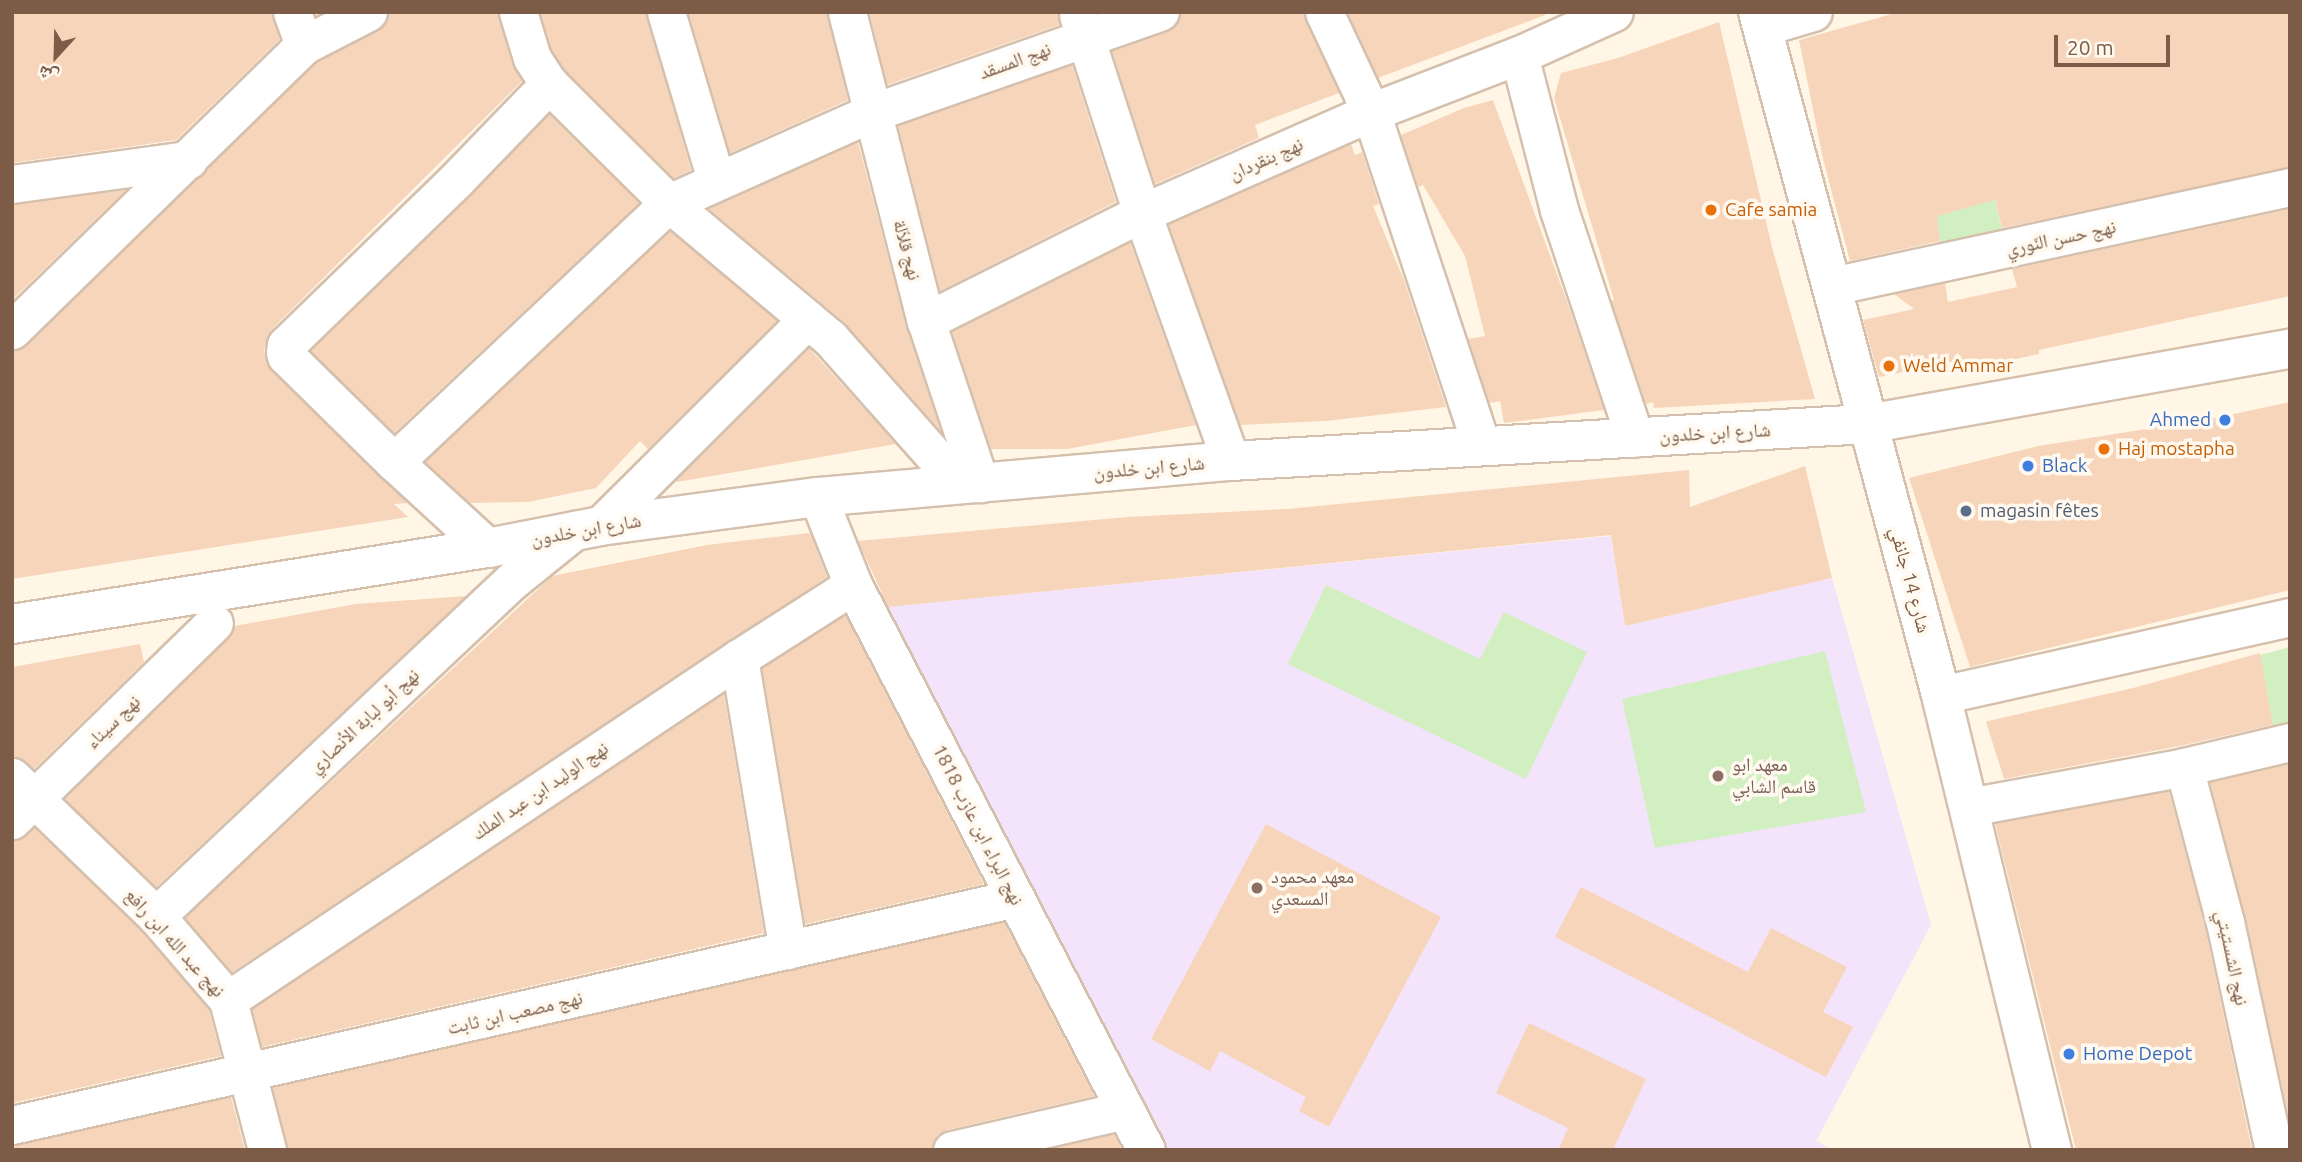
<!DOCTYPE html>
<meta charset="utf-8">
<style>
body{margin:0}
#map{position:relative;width:2302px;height:1162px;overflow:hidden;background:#fff6e6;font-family:Ubuntu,"Noto Naskh Arabic",sans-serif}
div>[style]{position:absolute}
.education>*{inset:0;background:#f3e3fb}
.green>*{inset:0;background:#d2efc2}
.building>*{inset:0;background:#f7d5bb}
.roads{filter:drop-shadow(2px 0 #d5c0ad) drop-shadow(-2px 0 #d5c0ad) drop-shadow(0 2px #d5c0ad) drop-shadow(0 -2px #d5c0ad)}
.street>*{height:37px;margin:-18.5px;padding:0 18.5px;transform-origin:18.5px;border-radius:18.5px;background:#fff}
.secondary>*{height:38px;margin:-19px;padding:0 19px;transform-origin:19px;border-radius:19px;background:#fff}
.dots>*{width:19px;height:19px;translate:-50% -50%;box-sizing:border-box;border:4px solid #fff9ef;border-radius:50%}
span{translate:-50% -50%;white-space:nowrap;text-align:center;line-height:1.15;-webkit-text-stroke:7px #fff9ef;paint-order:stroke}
.street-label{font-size:19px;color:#7c5c47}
.food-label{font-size:19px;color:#c56008}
.left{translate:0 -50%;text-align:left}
.shop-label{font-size:19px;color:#366cbe}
.right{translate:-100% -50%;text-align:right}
.service-label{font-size:19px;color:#4e5e75}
.education-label{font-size:19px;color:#785e54}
.frame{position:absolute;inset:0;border:14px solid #7c5c47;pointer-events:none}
.north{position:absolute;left:21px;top:21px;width:70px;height:70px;-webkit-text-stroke:5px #fff9ef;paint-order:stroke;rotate:202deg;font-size:19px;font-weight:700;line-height:28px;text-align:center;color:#7c5c47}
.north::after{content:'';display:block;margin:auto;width:24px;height:32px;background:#7c5c47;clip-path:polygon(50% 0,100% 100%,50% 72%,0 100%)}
.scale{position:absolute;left:2054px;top:35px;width:116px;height:32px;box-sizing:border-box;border:4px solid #7c5c47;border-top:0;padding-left:9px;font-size:21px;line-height:24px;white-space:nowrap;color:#7c5c47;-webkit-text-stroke:5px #fff9ef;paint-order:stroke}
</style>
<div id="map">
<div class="education">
<div style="clip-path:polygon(1611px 536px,1625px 626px,1832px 578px,1931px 925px,1816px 1141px,1833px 1150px,1153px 1150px,886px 607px)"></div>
</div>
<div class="green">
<div style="clip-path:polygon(1974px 118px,2004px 237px,1941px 253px,1937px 216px)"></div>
<div style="clip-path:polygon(1326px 585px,1480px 659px,1504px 612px,1587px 652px,1526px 779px,1288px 664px)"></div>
<div style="clip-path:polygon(2290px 647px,2290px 733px,2275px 737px,2260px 655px)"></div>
<div style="clip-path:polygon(1825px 651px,1866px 812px,1655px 848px,1622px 699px)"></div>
</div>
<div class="building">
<div style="clip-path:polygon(12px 12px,272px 12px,280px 39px,176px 140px,12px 163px)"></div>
<div style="clip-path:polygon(389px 12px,498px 12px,512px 64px,522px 81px,271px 330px,264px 350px,271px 371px,408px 503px,394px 504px,408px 517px,12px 579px,12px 350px,27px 345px,316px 62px,378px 30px,386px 23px)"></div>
<div style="clip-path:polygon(540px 12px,646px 12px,691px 170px,674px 178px,565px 71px,551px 49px)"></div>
<div style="clip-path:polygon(688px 12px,827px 12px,848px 100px,730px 153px)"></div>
<div style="clip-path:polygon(869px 12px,1057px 12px,1059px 25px,887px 85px)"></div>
<div style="clip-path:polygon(1180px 12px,1303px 12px,1339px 93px,1255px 125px,1259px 138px,1155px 184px,1112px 51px,1168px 32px,1176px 25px)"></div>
<div style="clip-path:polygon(1347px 12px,1545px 12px,1545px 15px,1378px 78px)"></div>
<div style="clip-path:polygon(1899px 12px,2290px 12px,2290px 167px,2002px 228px,1995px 200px,1937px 216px,1940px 241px,1850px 261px,1823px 159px,1799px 40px)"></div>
<div style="clip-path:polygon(1719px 22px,1772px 247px,1815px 399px,1654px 408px,1653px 402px,1646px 404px,1611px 301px,1614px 300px,1554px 98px,1561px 73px,1618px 58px)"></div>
<div style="clip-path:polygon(1072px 65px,1116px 202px,940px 291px,898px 126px)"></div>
<div style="clip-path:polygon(1493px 100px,1569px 307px,1604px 410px,1504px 423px,1500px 401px,1489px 403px,1468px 339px,1485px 336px,1465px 256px,1423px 185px,1418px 187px,1401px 135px,1464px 108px)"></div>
<div style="clip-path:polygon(549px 114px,639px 203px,394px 433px,310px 351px)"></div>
<div style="clip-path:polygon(858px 142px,906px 326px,941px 431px,844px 322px,708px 208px)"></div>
<div style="clip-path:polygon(1351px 144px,1355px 155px,1362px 152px,1379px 204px,1373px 206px,1404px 280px,1446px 407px,1326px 421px,1240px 425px,1168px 224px)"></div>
<div style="clip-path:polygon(126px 190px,12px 300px,12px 205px)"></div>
<div style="clip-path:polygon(2290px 209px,2290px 296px,2039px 350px,2039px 354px,1962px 371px,1960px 360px,1879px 377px,1863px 320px,1914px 309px,1894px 294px,1945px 283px,1948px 302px,2017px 287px,2012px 269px)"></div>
<div style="clip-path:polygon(670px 231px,777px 321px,648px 449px,640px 441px,596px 488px,528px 502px,470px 503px,425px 462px)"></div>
<div style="clip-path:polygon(1130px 242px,1196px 425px,1067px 449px,991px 449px,952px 332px)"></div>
<div style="clip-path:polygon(809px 348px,896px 444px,677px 482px,676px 480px)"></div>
<div style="clip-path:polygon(2290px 402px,2290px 590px,1970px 667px,1909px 478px,2038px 446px,2210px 419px)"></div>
<div style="clip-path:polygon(1805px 466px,1832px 578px,1625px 626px,1611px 535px,888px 607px,858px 541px,1127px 517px,1287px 509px,1689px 470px,1690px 507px)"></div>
<div style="clip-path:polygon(810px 533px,827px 577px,232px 972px,185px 918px,552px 576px,707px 545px)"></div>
<div style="clip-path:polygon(466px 596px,156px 887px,64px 798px,229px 638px,234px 626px,356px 604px)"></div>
<div style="clip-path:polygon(845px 615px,984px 884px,805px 924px,762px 668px)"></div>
<div style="clip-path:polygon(140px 644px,144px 662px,34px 769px,26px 761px,12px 757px,12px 667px)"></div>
<div style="clip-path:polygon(2260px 653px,2273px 725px,2180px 746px,2004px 779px,1986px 722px,1988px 721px,2133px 688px)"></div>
<div style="clip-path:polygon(724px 694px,764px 933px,262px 1047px,252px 1009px)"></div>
<div style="clip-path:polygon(2290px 764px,2290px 1123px,2245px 917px,2210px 782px)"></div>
<div style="clip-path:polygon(2169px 791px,2205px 927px,2252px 1150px,2076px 1150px,1995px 824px)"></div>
<div style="clip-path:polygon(1266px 824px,1441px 917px,1329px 1127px,1299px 1111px,1306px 1097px,1220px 1051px,1210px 1071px,1151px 1039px)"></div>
<div style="clip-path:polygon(34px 828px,141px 930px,209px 1010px,221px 1056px,12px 1103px,12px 840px,26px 835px)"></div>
<div style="clip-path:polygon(1581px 887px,1748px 972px,1771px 928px,1847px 967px,1823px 1012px,1853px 1027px,1826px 1077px,1555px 937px)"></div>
<div style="clip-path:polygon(1004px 922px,1094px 1096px,947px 1130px,937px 1135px,932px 1150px,287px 1150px,272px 1088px)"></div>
<div style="clip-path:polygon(1529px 1023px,1646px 1079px,1613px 1150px,1558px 1150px,1568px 1128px,1496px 1093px)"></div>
<div style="clip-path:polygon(231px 1097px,245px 1150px,12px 1150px,12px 1145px)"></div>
<div style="clip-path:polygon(1114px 1134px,1122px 1150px,1046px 1150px)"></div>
</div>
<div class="roads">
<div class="street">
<div style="left:292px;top:12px;width:35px;rotate:70deg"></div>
<div style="left:518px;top:12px;width:48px;rotate:73.1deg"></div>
<div style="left:532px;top:58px;width:31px;rotate:57deg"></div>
<div style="left:549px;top:84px;width:169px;rotate:44.8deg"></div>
<div style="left:669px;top:203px;width:210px;rotate:40deg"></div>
<div style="left:830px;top:338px;width:175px;rotate:48.5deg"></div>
<div style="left:946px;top:469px;width:17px;rotate:65deg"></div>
<div style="left:666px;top:12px;width:175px;rotate:73.4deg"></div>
<div style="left:847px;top:12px;width:319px;rotate:75.7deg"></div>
<div style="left:926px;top:321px;width:171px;rotate:71.6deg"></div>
<div style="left:1324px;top:12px;width:110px;rotate:64.8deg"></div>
<div style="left:1371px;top:112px;width:351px;rotate:71.7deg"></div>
<div style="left:1078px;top:15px;width:208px;rotate:72.1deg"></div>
<div style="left:1142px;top:213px;width:263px;rotate:70.3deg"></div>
<div style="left:1762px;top:27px;width:53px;rotate:-16.4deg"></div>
<div style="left:1519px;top:55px;width:160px;rotate:75.5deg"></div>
<div style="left:1559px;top:210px;width:240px;rotate:71.6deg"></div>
<div style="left:12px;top:184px;width:178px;rotate:-7.8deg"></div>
<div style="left:1832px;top:286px;width:469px;rotate:-12.2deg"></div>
<div style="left:926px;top:321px;width:241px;rotate:-26.6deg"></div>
<div style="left:1142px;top:213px;width:250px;rotate:-23.8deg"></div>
<div style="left:1371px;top:112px;width:159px;rotate:-21.1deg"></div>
<div style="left:1519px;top:55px;width:104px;rotate:-24.4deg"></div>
<div style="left:12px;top:330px;width:408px;rotate:-44.3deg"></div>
<div style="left:304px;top:45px;width:72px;rotate:-27.3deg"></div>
<div style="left:394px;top:462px;width:378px;rotate:-43.3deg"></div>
<div style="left:669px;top:203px;width:221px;rotate:-24deg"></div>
<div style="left:871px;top:113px;width:306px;rotate:-19.3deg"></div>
<div style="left:818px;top:497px;width:95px;rotate:68.3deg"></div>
<div style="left:853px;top:585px;width:636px;rotate:62.59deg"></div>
<div style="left:600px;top:526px;width:293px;rotate:-44.9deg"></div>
<div style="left:488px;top:548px;width:127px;rotate:-137.5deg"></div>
<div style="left:394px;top:462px;width:151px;rotate:-135.5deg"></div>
<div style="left:286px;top:356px;width:4px;rotate:-104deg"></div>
<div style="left:285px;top:352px;width:7px;rotate:-82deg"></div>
<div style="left:286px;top:345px;width:237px;rotate:-44.1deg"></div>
<div style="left:456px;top:180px;width:134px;rotate:-45.9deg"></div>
<div style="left:739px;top:658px;width:296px;rotate:80.5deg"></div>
<div style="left:1941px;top:695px;width:358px;rotate:-12.6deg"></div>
<div style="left:2184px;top:767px;width:160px;rotate:75.2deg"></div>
<div style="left:2225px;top:922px;width:233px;rotate:77.9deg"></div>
<div style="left:12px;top:777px;width:200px;rotate:44deg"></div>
<div style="left:156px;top:916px;width:111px;rotate:49.4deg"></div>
<div style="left:228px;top:1000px;width:155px;rotate:75.4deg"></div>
<div style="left:1969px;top:807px;width:219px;rotate:-10.5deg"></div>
<div style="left:2184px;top:767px;width:109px;rotate:-13.3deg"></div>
<div style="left:12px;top:820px;width:282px;rotate:-44.3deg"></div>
<div style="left:156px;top:916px;width:490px;rotate:-43.3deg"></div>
<div style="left:513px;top:580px;width:80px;rotate:-38.9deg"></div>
<div style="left:228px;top:1000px;width:615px;rotate:-33.79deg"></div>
<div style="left:739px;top:658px;width:135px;rotate:-32.6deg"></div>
<div style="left:12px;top:1125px;width:1029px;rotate:-12.74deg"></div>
<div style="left:952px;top:1150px;width:178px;rotate:-13deg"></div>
</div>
<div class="secondary">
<div style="left:1758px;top:12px;width:707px;rotate:75deg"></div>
<div style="left:1941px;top:695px;width:468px;rotate:76.3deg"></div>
<div style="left:12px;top:624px;width:482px;rotate:-9.1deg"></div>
<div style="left:488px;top:548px;width:114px;rotate:-11.1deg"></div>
<div style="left:600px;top:526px;width:220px;rotate:-7.6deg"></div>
<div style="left:818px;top:497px;width:415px;rotate:-5deg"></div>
<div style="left:1231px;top:461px;width:637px;rotate:-3.33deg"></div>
<div style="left:1867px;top:424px;width:430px;rotate:-10.1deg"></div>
</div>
</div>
<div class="dots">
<div style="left:1711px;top:210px;background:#e8710a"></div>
<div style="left:1889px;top:366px;background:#e8710a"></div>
<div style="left:2225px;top:420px;background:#3f7fe0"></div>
<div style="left:2104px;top:449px;background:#e8710a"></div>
<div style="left:2028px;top:466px;background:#3f7fe0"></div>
<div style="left:1966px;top:511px;background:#5c6f8a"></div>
<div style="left:1718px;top:776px;background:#8d6e63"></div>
<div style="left:1257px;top:888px;background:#8d6e63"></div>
<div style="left:2069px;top:1054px;background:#3f7fe0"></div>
</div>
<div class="street-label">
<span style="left:1015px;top:61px;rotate:-20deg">نهج المسقد</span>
<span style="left:1266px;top:159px;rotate:-24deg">نهج بنقردان</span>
<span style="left:2061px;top:238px;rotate:-12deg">نهج حسن النّوري</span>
<span style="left:907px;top:250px;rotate:75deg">نهج قلاّلة</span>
<span style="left:1715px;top:433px;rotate:-3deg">شارع ابن خلدون</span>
<span style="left:1149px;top:468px;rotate:-5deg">شارع ابن خلدون</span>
<span style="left:586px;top:530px;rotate:-10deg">شارع ابن خلدون</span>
<span style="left:1910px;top:580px;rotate:75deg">شارع 14 جانفي</span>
<span style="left:364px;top:721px;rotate:-43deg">نهج أبو لبابة الأنصاري</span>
<span style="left:113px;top:722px;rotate:-44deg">نهج سيناء</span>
<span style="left:540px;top:791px;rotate:-34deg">نهج الوليد ابن عبد الملك</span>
<span style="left:978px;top:825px;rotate:63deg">نهج البراء ابن عازب 1818</span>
<span style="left:175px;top:943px;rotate:48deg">نهج عبد الله ابن رافع</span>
<span style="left:2232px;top:958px;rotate:78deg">نهج الشستيتي</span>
<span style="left:515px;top:1013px;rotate:-13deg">نهج مصعب ابن ثابت</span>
</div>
<div class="food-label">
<span class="left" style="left:1725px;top:210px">Cafe samia</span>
<span class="left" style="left:1903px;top:366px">Weld Ammar</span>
<span class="left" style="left:2118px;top:449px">Haj mostapha</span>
</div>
<div class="shop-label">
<span class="right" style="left:2211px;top:420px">Ahmed</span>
<span class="left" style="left:2042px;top:466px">Black</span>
<span class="left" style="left:2083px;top:1054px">Home Depot</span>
</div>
<div class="service-label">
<span class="left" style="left:1980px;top:511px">magasin fêtes</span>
</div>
<div class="education-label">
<span class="left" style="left:1732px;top:776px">معهد ابو<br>قاسم الشابي</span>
<span class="left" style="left:1271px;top:888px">معهد محمود<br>المسعدي</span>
</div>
<div class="frame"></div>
<div class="north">ش</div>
<div class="scale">20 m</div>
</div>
